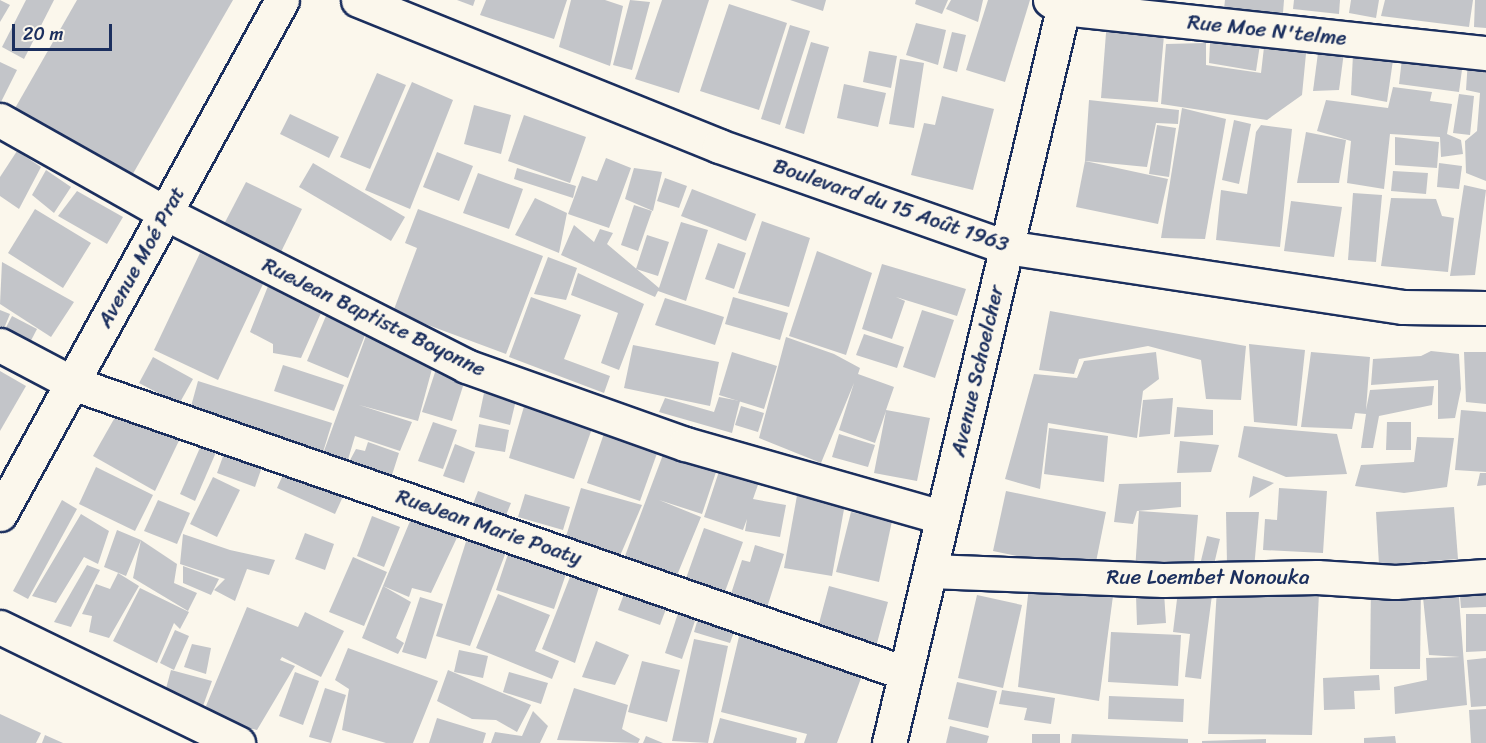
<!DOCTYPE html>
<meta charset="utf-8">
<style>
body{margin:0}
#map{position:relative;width:1486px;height:743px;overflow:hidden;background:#fbf7ec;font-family:Sriracha,sans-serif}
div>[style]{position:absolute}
.building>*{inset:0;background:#c3c5c9}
.roads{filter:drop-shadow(2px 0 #1b2f5e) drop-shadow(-2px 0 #1b2f5e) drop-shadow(0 2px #1b2f5e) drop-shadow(0 -2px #1b2f5e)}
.minor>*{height:33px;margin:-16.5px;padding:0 16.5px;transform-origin:16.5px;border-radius:16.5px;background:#fbf7ec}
.tertiary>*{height:33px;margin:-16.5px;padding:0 16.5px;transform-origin:16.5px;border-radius:16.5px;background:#fbf7ec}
span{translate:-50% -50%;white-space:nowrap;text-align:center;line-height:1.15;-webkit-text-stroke:4.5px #fbf7ec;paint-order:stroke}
.street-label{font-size:21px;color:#1b2f5e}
.scale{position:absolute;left:12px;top:24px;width:100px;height:27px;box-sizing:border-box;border:3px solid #1b2f5e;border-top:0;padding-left:8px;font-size:18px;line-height:21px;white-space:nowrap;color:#1b2f5e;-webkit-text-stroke:4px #fbf7ec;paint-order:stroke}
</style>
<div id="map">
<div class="building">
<div style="clip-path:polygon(0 0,10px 5px,0 22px)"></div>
<div style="clip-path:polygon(26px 0,54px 0,24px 59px,2px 47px)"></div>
<div style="clip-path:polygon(77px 0,233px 0,123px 191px,6px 124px)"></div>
<div style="clip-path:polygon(457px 0,475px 0,473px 6px)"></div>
<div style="clip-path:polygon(486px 0,567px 0,554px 39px,480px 15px)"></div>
<div style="clip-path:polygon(571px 0,605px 0,623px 6px,610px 66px,559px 47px)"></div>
<div style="clip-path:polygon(630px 0,650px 2px,632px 70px,613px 65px)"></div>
<div style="clip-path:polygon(662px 0,709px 0,679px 93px,635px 79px)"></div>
<div style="clip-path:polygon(790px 0,826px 0,823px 11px)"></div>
<div style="clip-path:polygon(916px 0,948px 0,942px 14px,915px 4px)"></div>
<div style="clip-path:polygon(951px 0,983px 0,978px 22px,946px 9px)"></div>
<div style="clip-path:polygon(988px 0,1030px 0,1005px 82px,966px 70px)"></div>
<div style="clip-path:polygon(1225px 0,1284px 0,1283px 13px,1224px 9px)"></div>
<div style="clip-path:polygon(1294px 0,1340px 0,1339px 14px,1293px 9px)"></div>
<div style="clip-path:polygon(1351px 0,1379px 0,1376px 18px,1349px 13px)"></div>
<div style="clip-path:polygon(1385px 0,1473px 0,1469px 27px,1381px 16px)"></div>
<div style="clip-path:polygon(1475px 0,1486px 0,1486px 28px,1474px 27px)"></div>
<div style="clip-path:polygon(729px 4px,787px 23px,759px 110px,700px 91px)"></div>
<div style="clip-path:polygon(1107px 20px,1165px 24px,1158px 102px,1101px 98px)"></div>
<div style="clip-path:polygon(916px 23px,946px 30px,938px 65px,906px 55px)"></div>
<div style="clip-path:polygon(1211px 24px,1262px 31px,1256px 71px,1209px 63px)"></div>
<div style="clip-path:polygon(790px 25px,810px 31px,780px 125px,761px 119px)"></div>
<div style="clip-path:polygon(1266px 30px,1308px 33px,1302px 95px,1267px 120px,1161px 104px,1166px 44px,1206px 43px,1206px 65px,1261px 73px)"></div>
<div style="clip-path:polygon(1321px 30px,1346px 37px,1339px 90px,1313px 91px)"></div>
<div style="clip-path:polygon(952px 32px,966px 35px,957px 72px,943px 68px)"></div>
<div style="clip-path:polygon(811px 42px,829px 47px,804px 134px,785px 128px)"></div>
<div style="clip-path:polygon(1404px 42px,1465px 47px,1459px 92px,1399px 84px)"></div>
<div style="clip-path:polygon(1469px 44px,1486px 46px,1486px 181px,1466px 173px,1465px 141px,1477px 131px,1480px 93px,1466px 90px)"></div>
<div style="clip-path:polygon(869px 51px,897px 56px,891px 88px,863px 82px)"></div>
<div style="clip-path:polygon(1353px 54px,1393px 60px,1387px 102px,1351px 95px)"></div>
<div style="clip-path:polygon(900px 59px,924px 63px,914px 128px,889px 124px)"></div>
<div style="clip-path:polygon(0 62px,17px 70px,0 104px)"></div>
<div style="clip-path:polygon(377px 73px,406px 85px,370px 169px,340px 157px)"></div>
<div style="clip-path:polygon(412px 82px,453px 100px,410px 209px,365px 190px)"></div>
<div style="clip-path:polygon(844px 84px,886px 93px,878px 127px,837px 118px)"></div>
<div style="clip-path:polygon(1393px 87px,1432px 92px,1430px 101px,1452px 104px,1447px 134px,1461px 140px,1463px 154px,1441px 157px,1440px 137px,1390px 134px,1384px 189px,1347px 183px,1351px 141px,1317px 131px,1326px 100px,1388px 108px)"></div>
<div style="clip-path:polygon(1459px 94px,1474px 96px,1470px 135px,1453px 133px)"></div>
<div style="clip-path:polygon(942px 96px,994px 109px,973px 190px,911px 175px,924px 123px,935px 125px)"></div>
<div style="clip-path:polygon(1089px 100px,1179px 110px,1178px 124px,1156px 123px,1147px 167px,1085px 161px)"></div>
<div style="clip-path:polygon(474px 105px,511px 115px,501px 154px,464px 144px)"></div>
<div style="clip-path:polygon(1182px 108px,1226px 119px,1205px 239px,1161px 238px)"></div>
<div style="clip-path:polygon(290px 114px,339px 137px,329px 158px,280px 134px)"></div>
<div style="clip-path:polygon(524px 115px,586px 137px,570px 183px,508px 161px)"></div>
<div style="clip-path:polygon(1234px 120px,1251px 124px,1239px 184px,1222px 180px)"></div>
<div style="clip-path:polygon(1157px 125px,1176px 128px,1169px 177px,1149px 174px)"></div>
<div style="clip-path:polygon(1261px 125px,1292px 129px,1280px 247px,1216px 240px,1221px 190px,1247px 194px,1256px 132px)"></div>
<div style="clip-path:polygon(1306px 132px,1346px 140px,1339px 183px,1297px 183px)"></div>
<div style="clip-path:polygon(1395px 137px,1439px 142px,1437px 168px,1395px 165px)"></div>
<div style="clip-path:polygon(17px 151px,41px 167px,19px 209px,0 196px,0 177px)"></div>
<div style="clip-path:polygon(437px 152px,473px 166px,459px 201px,423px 187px)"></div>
<div style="clip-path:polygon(606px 158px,631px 168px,609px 228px,568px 214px,582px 176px,597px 181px)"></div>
<div style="clip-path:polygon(1085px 161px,1168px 179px,1158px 224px,1076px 207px)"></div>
<div style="clip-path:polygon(313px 163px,405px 217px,391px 241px,299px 187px)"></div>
<div style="clip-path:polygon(1439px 163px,1462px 166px,1459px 189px,1437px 187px)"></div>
<div style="clip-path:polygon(517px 168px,576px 186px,573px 198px,514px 179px)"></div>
<div style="clip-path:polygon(634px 168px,662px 172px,653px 211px,625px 199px)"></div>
<div style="clip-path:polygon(46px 170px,71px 187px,54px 213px,32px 195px)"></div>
<div style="clip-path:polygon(1393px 171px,1428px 173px,1426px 194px,1391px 191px)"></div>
<div style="clip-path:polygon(478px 173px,523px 189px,509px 229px,463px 213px)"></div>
<div style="clip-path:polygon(665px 178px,687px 186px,679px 208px,657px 201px)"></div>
<div style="clip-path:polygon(246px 182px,302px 209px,279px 256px,222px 228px)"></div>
<div style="clip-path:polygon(1464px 185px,1486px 190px,1475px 275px,1450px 276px)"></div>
<div style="clip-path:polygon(692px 189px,756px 214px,746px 241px,681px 216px)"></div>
<div style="clip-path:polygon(77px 191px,123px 217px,107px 244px,58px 216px)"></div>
<div style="clip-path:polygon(1353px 193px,1382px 195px,1376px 262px,1348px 260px)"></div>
<div style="clip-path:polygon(535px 198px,567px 213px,559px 253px,515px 235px)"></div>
<div style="clip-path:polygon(1391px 198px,1436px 199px,1442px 216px,1454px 218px,1448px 272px,1381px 266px)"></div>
<div style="clip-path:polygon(1291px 201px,1342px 207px,1334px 257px,1284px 251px)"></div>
<div style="clip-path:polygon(634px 205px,652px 211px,638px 251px,621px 245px)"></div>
<div style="clip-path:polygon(35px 209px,91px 243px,63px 288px,8px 253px)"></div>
<div style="clip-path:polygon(418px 209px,543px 256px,506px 354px,393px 312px,417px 248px,405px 243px)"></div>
<div style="clip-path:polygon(762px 221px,810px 238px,789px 307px,738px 293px)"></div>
<div style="clip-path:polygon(681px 222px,708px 230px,686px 301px,658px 291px,655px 297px,561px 255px,574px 225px,594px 242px,600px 229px,613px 233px,607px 244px,659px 288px)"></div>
<div style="clip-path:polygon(647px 235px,669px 242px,658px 276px,636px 269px)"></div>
<div style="clip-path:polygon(718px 243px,746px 253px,734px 289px,705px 279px)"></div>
<div style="clip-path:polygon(817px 251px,872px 273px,846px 355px,789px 336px)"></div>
<div style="clip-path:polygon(200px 253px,264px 282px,218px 380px,154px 350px)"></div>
<div style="clip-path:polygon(548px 257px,577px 268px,566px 300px,534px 294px)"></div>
<div style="clip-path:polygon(2px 262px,74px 302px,51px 337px,0 304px)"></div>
<div style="clip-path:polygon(882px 264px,966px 289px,957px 316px,896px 297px,905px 301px,892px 339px,862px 329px)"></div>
<div style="clip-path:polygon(578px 273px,644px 304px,619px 370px,601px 363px,618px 313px,571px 295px)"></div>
<div style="clip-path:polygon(270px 281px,325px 304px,301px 358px,273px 353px,273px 344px,250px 332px)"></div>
<div style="clip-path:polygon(531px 297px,581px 315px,564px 359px,610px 376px,604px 393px,509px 357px)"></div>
<div style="clip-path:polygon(733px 297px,788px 313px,780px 340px,725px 324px)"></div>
<div style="clip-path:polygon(665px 298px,724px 317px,715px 345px,655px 325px)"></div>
<div style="clip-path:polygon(331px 304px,371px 320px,348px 378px,307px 361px)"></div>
<div style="clip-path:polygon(0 310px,10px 314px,0 338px)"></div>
<div style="clip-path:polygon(922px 310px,954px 320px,935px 378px,903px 367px)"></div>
<div style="clip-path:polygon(1050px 311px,1246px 346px,1241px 400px,1206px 399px,1201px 360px,1148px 346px,1079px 359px,1074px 374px,1039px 370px)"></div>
<div style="clip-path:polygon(12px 316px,37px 329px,24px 354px,0 339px)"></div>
<div style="clip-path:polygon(371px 322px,439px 343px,418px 421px,359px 405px,412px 422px,400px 451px,355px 436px,344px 473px,320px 462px)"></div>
<div style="clip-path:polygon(864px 334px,904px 347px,897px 368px,856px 355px)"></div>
<div style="clip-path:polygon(786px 337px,834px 354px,860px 368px,858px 374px,894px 387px,886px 410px,930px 418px,917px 481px,874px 473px,886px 411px,875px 443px,839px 430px,854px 383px,821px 463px,759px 438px)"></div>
<div style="clip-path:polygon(1249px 344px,1305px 350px,1297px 426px,1254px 422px)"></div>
<div style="clip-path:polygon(633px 345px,719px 362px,710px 406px,624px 388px)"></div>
<div style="clip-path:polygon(1431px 351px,1459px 354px,1461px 389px,1455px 418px,1438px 419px,1438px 380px,1371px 385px,1373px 359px,1421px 356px)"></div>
<div style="clip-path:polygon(732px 352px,777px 366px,764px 409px,719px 395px)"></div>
<div style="clip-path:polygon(1156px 352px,1159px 379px,1143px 391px,1137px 438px,1048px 423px,1040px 489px,1005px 479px,1034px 374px,1077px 378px,1084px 361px)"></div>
<div style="clip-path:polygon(1311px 352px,1370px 357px,1366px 410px,1370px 390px,1434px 386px,1432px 405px,1379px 416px,1373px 448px,1361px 448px,1366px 414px,1355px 413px,1352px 429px,1301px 427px)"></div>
<div style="clip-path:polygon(1464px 352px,1486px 352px,1486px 404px,1466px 402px)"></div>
<div style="clip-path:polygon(153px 357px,193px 379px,179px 404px,139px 383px)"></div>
<div style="clip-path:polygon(439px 360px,468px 370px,452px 421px,422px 412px)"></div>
<div style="clip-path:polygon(283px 365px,344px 385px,334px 411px,274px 391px)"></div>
<div style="clip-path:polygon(0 371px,26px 386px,0 431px)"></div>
<div style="clip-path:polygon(532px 379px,599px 409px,574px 479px,509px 458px)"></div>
<div style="clip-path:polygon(198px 381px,332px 423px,323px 452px,190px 410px)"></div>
<div style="clip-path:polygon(484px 393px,516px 400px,510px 425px,479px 417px)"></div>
<div style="clip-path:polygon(719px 397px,740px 401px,732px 433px,659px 412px,665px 398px,714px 412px)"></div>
<div style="clip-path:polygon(1173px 398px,1170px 434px,1139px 437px,1143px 400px)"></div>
<div style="clip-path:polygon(122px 405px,185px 428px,155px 491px,93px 456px)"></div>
<div style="clip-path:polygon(741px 406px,764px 413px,758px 432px,735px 425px)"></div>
<div style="clip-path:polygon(1177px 407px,1213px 410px,1213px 435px,1174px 437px)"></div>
<div style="clip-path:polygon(1461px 410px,1486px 412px,1486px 472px,1455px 470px)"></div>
<div style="clip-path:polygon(611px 413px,665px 431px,640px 501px,587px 483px)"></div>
<div style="clip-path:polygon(433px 422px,457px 430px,443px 469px,418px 461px)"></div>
<div style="clip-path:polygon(1387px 422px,1411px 422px,1411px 450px,1386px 450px)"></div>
<div style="clip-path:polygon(479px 424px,509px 430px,505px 452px,475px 447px)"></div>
<div style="clip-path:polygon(1244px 426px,1337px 434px,1347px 474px,1286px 477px,1238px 457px)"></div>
<div style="clip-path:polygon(673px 428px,725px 445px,702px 514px,659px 500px,701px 517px,673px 585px,622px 564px)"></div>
<div style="clip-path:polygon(1049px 428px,1108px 436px,1104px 482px,1044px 474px)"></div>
<div style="clip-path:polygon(839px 434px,875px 445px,868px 467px,832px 457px)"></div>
<div style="clip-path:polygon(205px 436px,220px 443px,195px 501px,180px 494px)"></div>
<div style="clip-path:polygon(1417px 437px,1454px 438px,1447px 487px,1404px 493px,1355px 486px,1361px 465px,1414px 462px)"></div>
<div style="clip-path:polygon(1180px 441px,1219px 445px,1211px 472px,1177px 473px)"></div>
<div style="clip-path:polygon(368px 442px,399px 453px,392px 475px,349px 462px,356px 449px,365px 451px)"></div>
<div style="clip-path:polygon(455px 444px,475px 452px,464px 483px,443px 476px)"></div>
<div style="clip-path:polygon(727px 447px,767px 459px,753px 499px,786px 505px,780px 537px,745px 531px,747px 519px,743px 530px,704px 517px)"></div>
<div style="clip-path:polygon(226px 448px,264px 461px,255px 487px,217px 473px)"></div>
<div style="clip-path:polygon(287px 466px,345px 492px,335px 514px,277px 488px)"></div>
<div style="clip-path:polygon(96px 467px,153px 495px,135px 531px,79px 504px)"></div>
<div style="clip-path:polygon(1480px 473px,1486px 473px,1486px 485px,1477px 486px)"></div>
<div style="clip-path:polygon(1253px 476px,1274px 483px,1249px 498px)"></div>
<div style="clip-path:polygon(213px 477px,240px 490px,217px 537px,190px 524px)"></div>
<div style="clip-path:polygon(1181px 482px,1181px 507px,1137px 511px,1133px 524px,1114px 522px,1119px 484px)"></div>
<div style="clip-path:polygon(581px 488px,642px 505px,616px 565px,564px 543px)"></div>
<div style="clip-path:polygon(1279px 488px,1327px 491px,1323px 553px,1263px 550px,1265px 519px,1277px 520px)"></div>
<div style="clip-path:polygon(798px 490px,846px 498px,832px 576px,784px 568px)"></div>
<div style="clip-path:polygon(478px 491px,511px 503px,502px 525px,470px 512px)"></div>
<div style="clip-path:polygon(1006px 491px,1106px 512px,1094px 572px,993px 551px)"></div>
<div style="clip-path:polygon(525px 494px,570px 507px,563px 530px,518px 517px)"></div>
<div style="clip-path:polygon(62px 500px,77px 509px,28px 599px,13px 591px)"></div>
<div style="clip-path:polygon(158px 500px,190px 513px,177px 544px,144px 531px)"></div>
<div style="clip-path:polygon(1454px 507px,1458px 559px,1379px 565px,1376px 512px)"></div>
<div style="clip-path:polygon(1139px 511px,1198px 515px,1193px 574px,1135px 571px)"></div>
<div style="clip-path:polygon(851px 512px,892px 521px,879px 582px,836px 572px)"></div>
<div style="clip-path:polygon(1226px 512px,1259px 512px,1254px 569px,1227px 564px)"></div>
<div style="clip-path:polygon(81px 514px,109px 531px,98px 564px,84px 557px,56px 603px,32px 596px)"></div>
<div style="clip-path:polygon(413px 514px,462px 527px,431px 593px,412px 588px,409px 597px,383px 586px,411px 602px,396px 638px,404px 643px,398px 654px,362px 638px,383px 586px)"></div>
<div style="clip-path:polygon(372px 516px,400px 527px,384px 567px,357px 556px)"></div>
<div style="clip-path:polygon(471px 526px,511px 539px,470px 646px,436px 636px)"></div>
<div style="clip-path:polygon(704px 528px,743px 542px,723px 597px,684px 584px)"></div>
<div style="clip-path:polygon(117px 530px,141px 540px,177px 564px,174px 583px,197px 593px,188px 611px,133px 578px,141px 540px,126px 576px,104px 567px)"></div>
<div style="clip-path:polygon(305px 533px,334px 544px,325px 570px,295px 559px)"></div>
<div style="clip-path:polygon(183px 534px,230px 550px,275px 560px,269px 575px,247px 569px,235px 601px,214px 590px,225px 579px,180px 564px)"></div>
<div style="clip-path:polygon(1207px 536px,1220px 539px,1211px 577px,1198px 573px)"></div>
<div style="clip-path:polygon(755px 545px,784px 554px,765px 614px,728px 603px,742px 560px,750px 562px)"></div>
<div style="clip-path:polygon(508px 554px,566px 574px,554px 609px,496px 590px)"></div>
<div style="clip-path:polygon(353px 557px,387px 572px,364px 626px,329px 612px)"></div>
<div style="clip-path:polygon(577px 559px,605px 568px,575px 663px,542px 649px)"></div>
<div style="clip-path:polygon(87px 565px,100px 570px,71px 627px,54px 622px)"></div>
<div style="clip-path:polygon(183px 566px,219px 579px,211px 595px,183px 583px)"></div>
<div style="clip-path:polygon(118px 573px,139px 586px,109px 638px,89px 632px,92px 616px,82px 614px,96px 584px,110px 589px)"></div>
<div style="clip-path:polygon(1486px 583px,1486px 607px,1461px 608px,1459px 585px)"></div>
<div style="clip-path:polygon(1458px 584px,1467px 705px,1395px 714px,1394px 687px,1427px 680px,1426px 658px,1460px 657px,1429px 655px,1422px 588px)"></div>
<div style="clip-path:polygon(1371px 585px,1421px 586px,1420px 669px,1370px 669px)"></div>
<div style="clip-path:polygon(627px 586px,669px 601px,660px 625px,618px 610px)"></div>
<div style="clip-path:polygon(829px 586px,888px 602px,876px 647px,817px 631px)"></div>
<div style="clip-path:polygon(1029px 586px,1113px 596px,1099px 701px,1018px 687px)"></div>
<div style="clip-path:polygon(140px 588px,189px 612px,180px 629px,174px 623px,157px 663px,113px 641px)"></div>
<div style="clip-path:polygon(1217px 589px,1319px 593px,1312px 735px,1208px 734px)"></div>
<div style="clip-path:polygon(1178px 591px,1212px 595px,1201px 679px,1185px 677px,1190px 634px,1173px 632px)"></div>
<div style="clip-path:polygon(1164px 593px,1166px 623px,1137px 625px,1136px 595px)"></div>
<div style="clip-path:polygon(498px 594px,550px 615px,535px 651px,559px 661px,552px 679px,476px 648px)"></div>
<div style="clip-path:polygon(977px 595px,1022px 605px,1003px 688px,958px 678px)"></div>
<div style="clip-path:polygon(420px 597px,443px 604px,426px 659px,402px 652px)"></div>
<div style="clip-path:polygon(247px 607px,298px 627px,305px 612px,344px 631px,321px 677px,282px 657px,280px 660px,295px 666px,257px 730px,227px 722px,206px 706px)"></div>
<div style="clip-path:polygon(680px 607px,698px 612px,682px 659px,665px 653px)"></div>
<div style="clip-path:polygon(700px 612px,737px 624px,730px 643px,694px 632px)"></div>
<div style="clip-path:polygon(1466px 614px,1486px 614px,1486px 651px,1466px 652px)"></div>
<div style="clip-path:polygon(743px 620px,867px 662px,837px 743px,804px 743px,807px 734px,721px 712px)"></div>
<div style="clip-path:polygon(175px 630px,189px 636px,174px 670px,160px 663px)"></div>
<div style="clip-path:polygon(1111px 632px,1181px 635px,1178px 686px,1108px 682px)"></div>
<div style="clip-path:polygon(694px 639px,728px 646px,708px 743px,672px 741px)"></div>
<div style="clip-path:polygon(596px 641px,629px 655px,615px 685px,582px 677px)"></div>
<div style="clip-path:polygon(192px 644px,211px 648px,206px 674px,184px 667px)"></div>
<div style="clip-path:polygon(348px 648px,438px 681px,413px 743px,386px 743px,342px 730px,349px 689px,335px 680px)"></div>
<div style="clip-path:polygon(459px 650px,488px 656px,483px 678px,454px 672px)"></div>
<div style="clip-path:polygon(1486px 658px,1486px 706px,1471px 707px,1467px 660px)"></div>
<div style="clip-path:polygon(642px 661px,680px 670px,667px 722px,628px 712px)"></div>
<div style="clip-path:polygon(171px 670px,212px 681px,203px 706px,164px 696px)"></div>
<div style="clip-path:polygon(448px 670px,531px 705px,517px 732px,496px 720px,472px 719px,437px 701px)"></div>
<div style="clip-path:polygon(295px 672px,319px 681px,303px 725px,279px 716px)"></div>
<div style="clip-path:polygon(509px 672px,548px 683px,541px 704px,503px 692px)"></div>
<div style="clip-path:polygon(1379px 675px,1380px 690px,1354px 691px,1355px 709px,1324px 710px,1323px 678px)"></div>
<div style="clip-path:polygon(957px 682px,997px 691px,988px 728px,948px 719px)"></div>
<div style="clip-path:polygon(325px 688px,346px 695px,331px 743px,309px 737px)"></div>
<div style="clip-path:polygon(574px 688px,628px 705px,622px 729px,640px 739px,638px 743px,557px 740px)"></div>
<div style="clip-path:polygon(1002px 690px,1055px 698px,1051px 724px,1024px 720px,1027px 708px,999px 704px)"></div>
<div style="clip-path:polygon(1109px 696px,1184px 699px,1183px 722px,1108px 719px)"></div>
<div style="clip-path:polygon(1486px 709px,1486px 743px,1471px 743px,1469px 710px)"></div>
<div style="clip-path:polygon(533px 711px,548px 726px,540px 743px,491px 743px,495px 732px,522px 736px)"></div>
<div style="clip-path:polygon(0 714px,41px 733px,36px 743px,0 743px)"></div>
<div style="clip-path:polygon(437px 718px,486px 733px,483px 743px,429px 743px)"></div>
<div style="clip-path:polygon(720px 718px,797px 738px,796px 743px,713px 743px)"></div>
<div style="clip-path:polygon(950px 726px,989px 736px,987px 743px,946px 743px)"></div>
<div style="clip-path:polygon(1032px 734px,1060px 734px,1060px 743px,1032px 743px)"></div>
<div style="clip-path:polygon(1072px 734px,1188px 739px,1188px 743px,1071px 743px)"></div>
<div style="clip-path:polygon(45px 735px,63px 743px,42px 743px)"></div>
<div style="clip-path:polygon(646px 736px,663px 743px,643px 743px)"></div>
<div style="clip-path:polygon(1395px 736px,1396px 743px,1364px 743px,1364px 738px)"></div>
<div style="clip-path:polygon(1266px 739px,1266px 743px,1202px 743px,1202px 741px)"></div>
</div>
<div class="roads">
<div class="minor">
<div style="left:358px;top:0;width:389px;rotate:22deg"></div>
<div style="left:719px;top:146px;width:304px;rotate:19.4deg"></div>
<div style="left:1006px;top:247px;width:402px;rotate:8.6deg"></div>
<div style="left:1403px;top:307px;width:83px;rotate:0.7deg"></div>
<div style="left:1050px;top:0;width:15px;rotate:32deg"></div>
<div style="left:1063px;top:8px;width:425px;rotate:6.1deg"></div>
<div style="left:0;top:120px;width:189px;rotate:29.4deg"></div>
<div style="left:165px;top:213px;width:338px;rotate:26.9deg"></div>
<div style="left:466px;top:366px;width:232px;rotate:19.6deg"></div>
<div style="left:685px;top:444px;width:267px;rotate:15.9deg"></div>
<div style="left:0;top:345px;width:81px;rotate:27.8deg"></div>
<div style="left:72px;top:383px;width:882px;rotate:19.2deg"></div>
<div style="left:930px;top:571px;width:233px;rotate:2.2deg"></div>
<div style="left:1163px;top:580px;width:154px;rotate:-1.1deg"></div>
<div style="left:1317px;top:577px;width:78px;rotate:3.7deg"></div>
<div style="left:1395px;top:582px;width:91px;rotate:-3.8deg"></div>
<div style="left:0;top:627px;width:265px;rotate:26deg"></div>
<div style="left:889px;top:743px;width:764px;rotate:-76.67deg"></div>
</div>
<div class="tertiary">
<div style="left:0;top:514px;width:586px;rotate:-61.25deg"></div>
</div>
</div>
<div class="street-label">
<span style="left:1267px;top:30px;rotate:6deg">Rue Moe N'telme</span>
<span style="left:891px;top:205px;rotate:19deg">Boulevard du 15 Août 1963</span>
<span style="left:141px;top:257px;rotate:-61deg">Avenue Moé Prat</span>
<span style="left:374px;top:317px;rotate:26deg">RueJean Baptiste Boyonne</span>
<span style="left:977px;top:371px;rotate:-77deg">Avenue Schoelcher</span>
<span style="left:489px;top:527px;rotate:19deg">RueJean Marie Poaty</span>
<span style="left:1208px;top:577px">Rue Loembet Nonouka</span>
</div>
<div class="scale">20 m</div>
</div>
